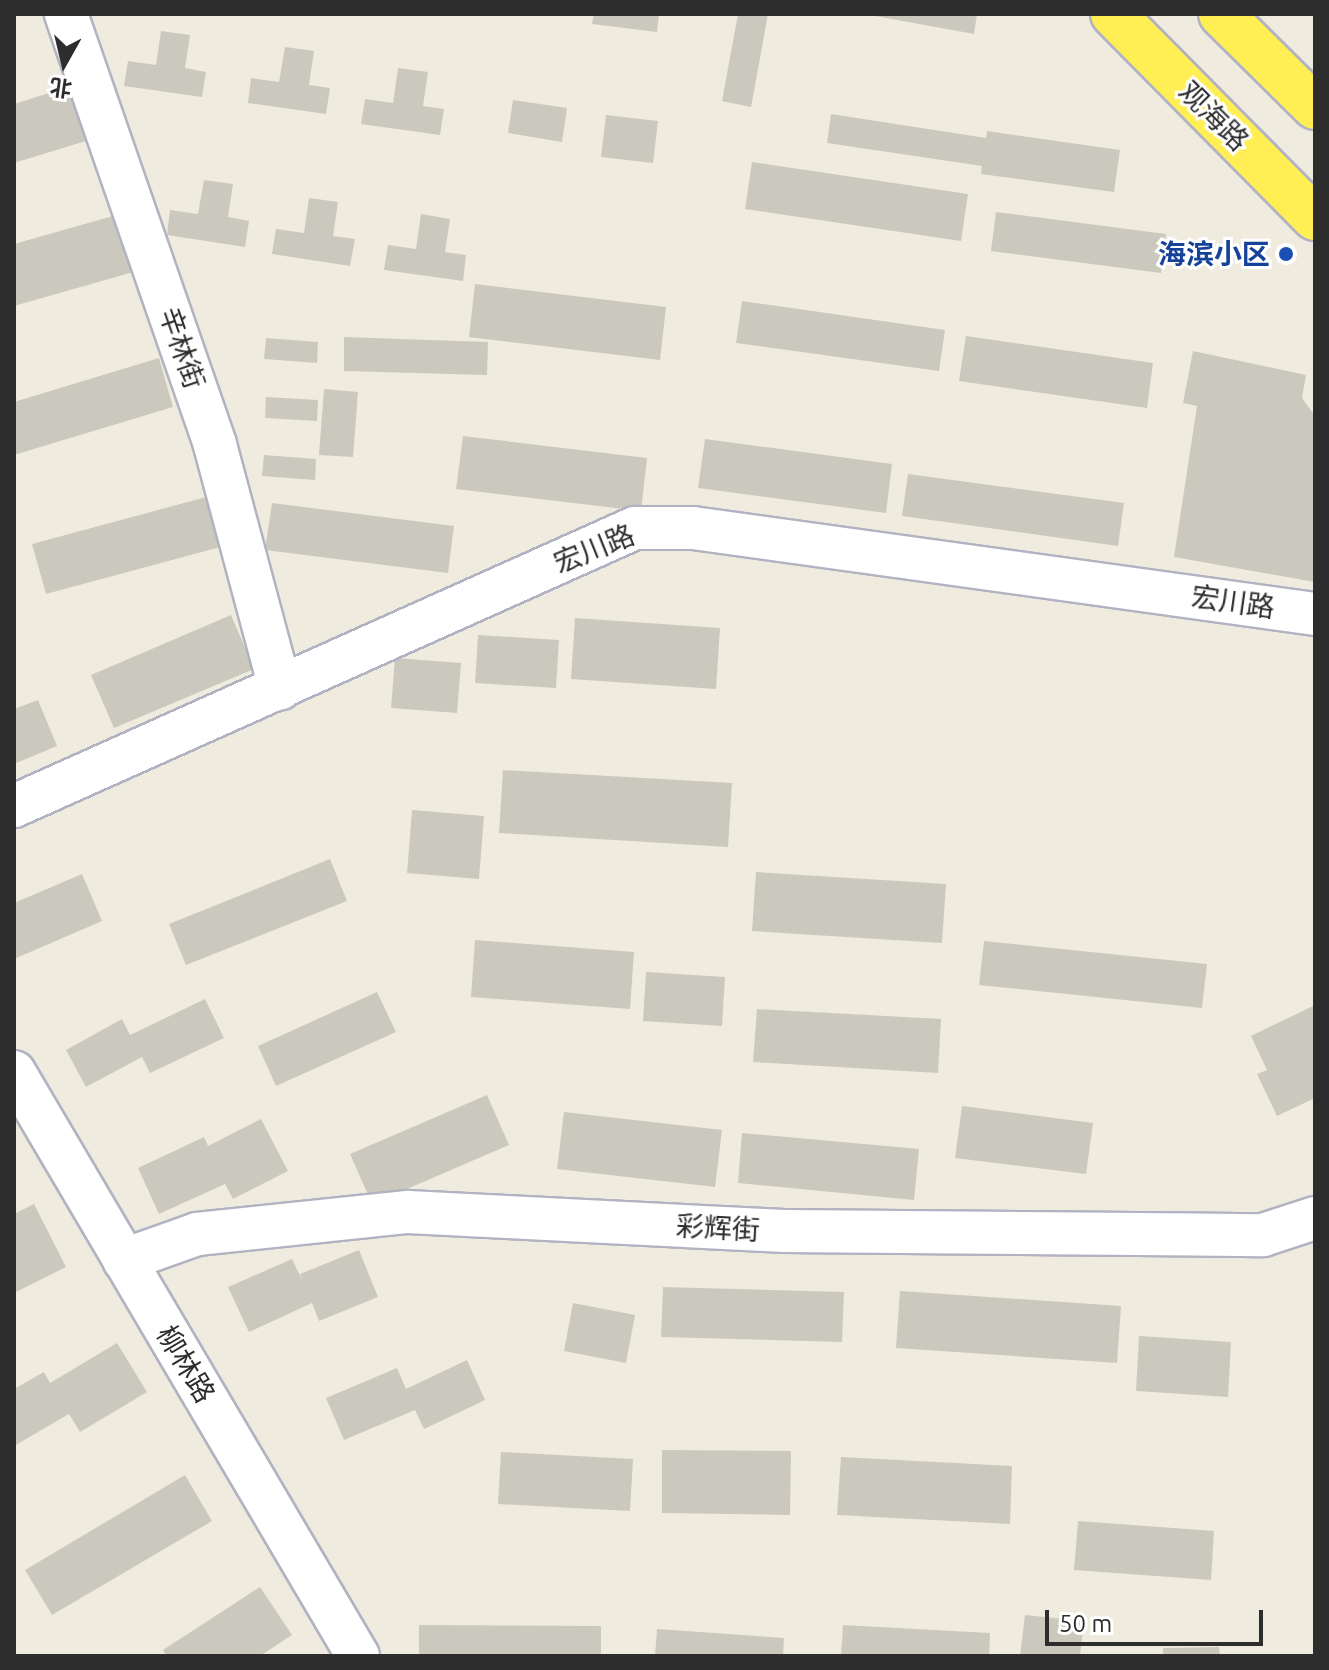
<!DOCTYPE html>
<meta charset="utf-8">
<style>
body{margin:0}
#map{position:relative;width:1329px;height:1670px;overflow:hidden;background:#f0ebdf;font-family:Ubuntu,"Noto Sans SC",sans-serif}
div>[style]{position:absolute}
.building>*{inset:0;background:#cbc9bd}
.roads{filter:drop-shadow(2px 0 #b2b3c2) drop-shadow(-2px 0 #b2b3c2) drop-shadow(0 2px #b2b3c2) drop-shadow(0 -2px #b2b3c2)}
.minor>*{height:42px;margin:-21px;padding:0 21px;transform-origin:21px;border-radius:21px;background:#fff}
.major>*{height:44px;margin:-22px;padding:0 22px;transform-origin:22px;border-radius:22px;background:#ffef54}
.dots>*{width:22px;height:22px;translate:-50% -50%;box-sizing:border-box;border:4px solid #fff;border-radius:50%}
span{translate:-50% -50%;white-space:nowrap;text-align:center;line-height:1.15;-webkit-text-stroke:6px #fff;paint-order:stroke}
.street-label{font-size:28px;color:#2d2d2d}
.transit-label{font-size:28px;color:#164399;font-weight:700}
.right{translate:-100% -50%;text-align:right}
.frame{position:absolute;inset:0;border:16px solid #2d2d2d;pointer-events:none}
.north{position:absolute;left:24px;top:24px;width:80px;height:80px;-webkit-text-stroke:6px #fff;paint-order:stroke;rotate:188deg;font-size:22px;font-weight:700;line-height:32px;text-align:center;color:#2d2d2d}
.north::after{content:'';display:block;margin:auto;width:28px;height:36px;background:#2d2d2d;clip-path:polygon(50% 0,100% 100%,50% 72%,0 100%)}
.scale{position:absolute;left:1045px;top:1610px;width:218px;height:36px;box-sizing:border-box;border:4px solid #2d2d2d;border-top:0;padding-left:10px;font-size:24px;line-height:28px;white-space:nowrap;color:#2d2d2d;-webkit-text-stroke:6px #fff;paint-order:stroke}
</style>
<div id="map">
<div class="building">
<div style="clip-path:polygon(594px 14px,659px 14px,657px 32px,592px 24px)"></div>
<div style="clip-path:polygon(738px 14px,768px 14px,751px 107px,722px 101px)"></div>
<div style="clip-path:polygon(864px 14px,977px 14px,974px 34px)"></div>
<div style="clip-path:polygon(161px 31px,190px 35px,185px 68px,206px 72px,202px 97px,124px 86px,128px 61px,156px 65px)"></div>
<div style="clip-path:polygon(285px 47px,314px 51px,309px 85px,330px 88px,326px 114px,248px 103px,251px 78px,279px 82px)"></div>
<div style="clip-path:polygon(398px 68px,428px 72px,423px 106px,444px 109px,440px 135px,361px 124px,365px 99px,393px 103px)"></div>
<div style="clip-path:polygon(72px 86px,89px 140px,14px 163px,14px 104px)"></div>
<div style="clip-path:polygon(513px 100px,567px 108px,562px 142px,508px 133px)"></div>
<div style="clip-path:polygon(831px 114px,986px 138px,987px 131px,1120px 150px,1114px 192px,981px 174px,982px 166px,827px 143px)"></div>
<div style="clip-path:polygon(606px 115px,658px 121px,653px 163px,601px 157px)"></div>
<div style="clip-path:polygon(752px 162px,968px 194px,961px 241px,745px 209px)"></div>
<div style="clip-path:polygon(204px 180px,233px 184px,228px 217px,249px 221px,245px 247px,167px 235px,170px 210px,198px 214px)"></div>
<div style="clip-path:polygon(309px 198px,338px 202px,333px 236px,355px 239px,350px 266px,272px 254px,276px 229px,304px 233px)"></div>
<div style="clip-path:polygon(996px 212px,1166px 234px,1161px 273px,991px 251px)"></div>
<div style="clip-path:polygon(120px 214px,137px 271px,14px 306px,14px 244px)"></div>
<div style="clip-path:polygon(421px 214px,450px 219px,445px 252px,466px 255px,463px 281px,384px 270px,388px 245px,416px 249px)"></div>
<div style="clip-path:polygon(475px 284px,666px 307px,660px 360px,469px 337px)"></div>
<div style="clip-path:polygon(742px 301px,945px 330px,939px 371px,736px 343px)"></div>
<div style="clip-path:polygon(966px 336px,1153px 363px,1147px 408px,959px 381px)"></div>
<div style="clip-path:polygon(344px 337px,488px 342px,487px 375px,344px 371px)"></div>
<div style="clip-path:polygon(266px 338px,318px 342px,317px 363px,264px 359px)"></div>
<div style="clip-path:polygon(1193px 351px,1306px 375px,1302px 398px,1315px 416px,1315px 582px,1174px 557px,1197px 406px,1183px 403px)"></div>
<div style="clip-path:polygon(159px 358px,173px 407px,14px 455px,14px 402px)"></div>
<div style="clip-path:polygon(324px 389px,358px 392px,353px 457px,319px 455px)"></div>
<div style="clip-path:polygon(266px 397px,318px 400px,317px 421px,265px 418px)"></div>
<div style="clip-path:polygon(463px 436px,647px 458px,641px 511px,456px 489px)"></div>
<div style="clip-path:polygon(705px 439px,892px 464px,886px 513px,698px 488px)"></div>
<div style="clip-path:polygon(264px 455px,316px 459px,315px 480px,262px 476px)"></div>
<div style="clip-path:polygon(908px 474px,1124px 503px,1118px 546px,902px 516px)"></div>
<div style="clip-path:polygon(210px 496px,224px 546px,46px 594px,32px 544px)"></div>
<div style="clip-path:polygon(272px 503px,454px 526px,448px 573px,265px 550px)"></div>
<div style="clip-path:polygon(231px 615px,254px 669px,114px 728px,91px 675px)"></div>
<div style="clip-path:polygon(575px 618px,720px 628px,716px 689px,571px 679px)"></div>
<div style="clip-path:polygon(478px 635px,559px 640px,556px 688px,475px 683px)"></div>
<div style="clip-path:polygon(395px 658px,461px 663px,457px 713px,391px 708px)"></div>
<div style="clip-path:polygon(38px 700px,57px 746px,14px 764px,14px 709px)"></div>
<div style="clip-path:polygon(503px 770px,732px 783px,728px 847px,499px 833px)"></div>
<div style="clip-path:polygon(412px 810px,484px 816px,479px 879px,407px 873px)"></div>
<div style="clip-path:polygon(330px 859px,347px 901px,186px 965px,169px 924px)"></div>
<div style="clip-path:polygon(756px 872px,946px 884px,942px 943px,752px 931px)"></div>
<div style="clip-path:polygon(82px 874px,102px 921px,14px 959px,14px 903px)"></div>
<div style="clip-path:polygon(475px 940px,634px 952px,630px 1009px,471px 997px)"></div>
<div style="clip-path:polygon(984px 941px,1207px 964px,1202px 1008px,979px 985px)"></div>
<div style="clip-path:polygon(646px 972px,725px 977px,722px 1026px,643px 1021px)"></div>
<div style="clip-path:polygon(377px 992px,396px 1032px,276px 1086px,258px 1046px)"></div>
<div style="clip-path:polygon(205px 999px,224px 1038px,150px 1073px,142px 1057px,86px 1087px,66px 1050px,122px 1019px,130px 1035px)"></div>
<div style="clip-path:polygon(1313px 1006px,1315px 1098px,1277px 1116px,1257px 1074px,1267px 1070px,1251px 1036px)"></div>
<div style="clip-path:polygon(757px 1009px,941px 1019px,938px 1073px,753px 1062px)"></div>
<div style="clip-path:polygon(487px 1095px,509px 1145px,372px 1204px,350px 1154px)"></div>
<div style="clip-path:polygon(962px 1106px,1093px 1123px,1086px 1174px,955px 1158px)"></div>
<div style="clip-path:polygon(564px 1112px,722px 1130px,715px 1187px,557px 1169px)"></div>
<div style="clip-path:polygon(261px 1119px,288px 1171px,233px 1199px,225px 1184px,159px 1214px,138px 1168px,204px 1137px,208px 1146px)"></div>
<div style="clip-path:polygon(742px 1133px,919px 1149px,914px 1200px,738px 1183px)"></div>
<div style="clip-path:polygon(34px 1204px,66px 1267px,14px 1293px,14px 1214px)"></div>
<div style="clip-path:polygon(359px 1250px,378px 1297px,319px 1321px,312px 1303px,249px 1332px,228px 1287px,292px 1259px,303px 1282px,300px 1274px)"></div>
<div style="clip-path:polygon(663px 1287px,844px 1292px,842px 1342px,661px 1337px)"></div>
<div style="clip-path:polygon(900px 1291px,1121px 1306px,1117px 1363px,896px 1348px)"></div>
<div style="clip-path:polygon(573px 1303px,635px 1315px,626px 1363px,564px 1351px)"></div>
<div style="clip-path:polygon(1139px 1336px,1231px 1342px,1228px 1397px,1136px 1391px)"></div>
<div style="clip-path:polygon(117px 1343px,147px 1392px,80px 1432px,69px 1414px,14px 1446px,14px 1389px,44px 1372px,50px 1383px)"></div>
<div style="clip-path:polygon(467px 1360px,485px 1400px,424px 1429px,415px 1410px,344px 1440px,326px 1398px,397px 1368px,406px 1389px)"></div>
<div style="clip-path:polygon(662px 1450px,791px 1451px,790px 1515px,662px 1513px)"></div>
<div style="clip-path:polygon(501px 1452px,633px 1459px,630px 1511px,498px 1504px)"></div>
<div style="clip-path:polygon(841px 1457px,1012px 1466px,1010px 1524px,837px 1515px)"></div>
<div style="clip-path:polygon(185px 1475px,212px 1521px,52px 1615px,25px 1570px)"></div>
<div style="clip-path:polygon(1078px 1521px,1214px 1531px,1211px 1580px,1074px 1570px)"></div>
<div style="clip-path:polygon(260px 1587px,292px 1635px,260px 1656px,167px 1656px,163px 1650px)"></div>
<div style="clip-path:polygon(1025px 1615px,1084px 1621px,1080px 1656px,1020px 1656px)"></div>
<div style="clip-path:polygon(419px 1625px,601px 1626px,601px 1656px,419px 1656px)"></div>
<div style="clip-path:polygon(843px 1625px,990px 1633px,989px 1656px,841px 1656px)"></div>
<div style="clip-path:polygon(657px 1629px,784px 1638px,783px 1656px,655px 1656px)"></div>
<div style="clip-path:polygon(1219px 1647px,1220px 1656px,1163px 1656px,1163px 1648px)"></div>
</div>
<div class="roads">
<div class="minor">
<div style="left:66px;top:14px;width:456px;rotate:70.9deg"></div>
<div style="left:215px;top:445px;width:252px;rotate:75deg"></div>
<div style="left:14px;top:806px;width:680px;rotate:-24.12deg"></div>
<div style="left:635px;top:528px;width:58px"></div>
<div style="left:693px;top:528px;width:628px;rotate:7.87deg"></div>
<div style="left:14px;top:1072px;width:678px;rotate:59.5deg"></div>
<div style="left:124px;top:1260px;width:77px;rotate:-19.6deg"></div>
<div style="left:197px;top:1234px;width:212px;rotate:-6deg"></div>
<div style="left:408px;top:1212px;width:377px;rotate:2.9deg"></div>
<div style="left:785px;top:1231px;width:478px;rotate:0.5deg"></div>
<div style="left:1263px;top:1235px;width:55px;rotate:-18.1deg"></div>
</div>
<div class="major">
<div style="left:1113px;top:14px;width:287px;rotate:45.3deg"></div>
<div style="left:1221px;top:14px;width:132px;rotate:44.7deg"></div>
</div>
</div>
<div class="dots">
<div style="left:1286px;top:254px;background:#1a4fb4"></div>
</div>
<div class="street-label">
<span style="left:1214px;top:116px;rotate:45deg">观海路</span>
<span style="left:182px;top:348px;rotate:71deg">辛林街</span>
<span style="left:594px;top:549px;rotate:-22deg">宏川路</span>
<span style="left:1233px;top:602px;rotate:8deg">宏川路</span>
<span style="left:718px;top:1228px;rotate:3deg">彩辉街</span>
<span style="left:186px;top:1364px;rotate:59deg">柳林路</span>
</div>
<div class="transit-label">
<span class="right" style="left:1270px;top:254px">海滨小区</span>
</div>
<div class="frame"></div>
<div class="north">北</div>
<div class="scale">50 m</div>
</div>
